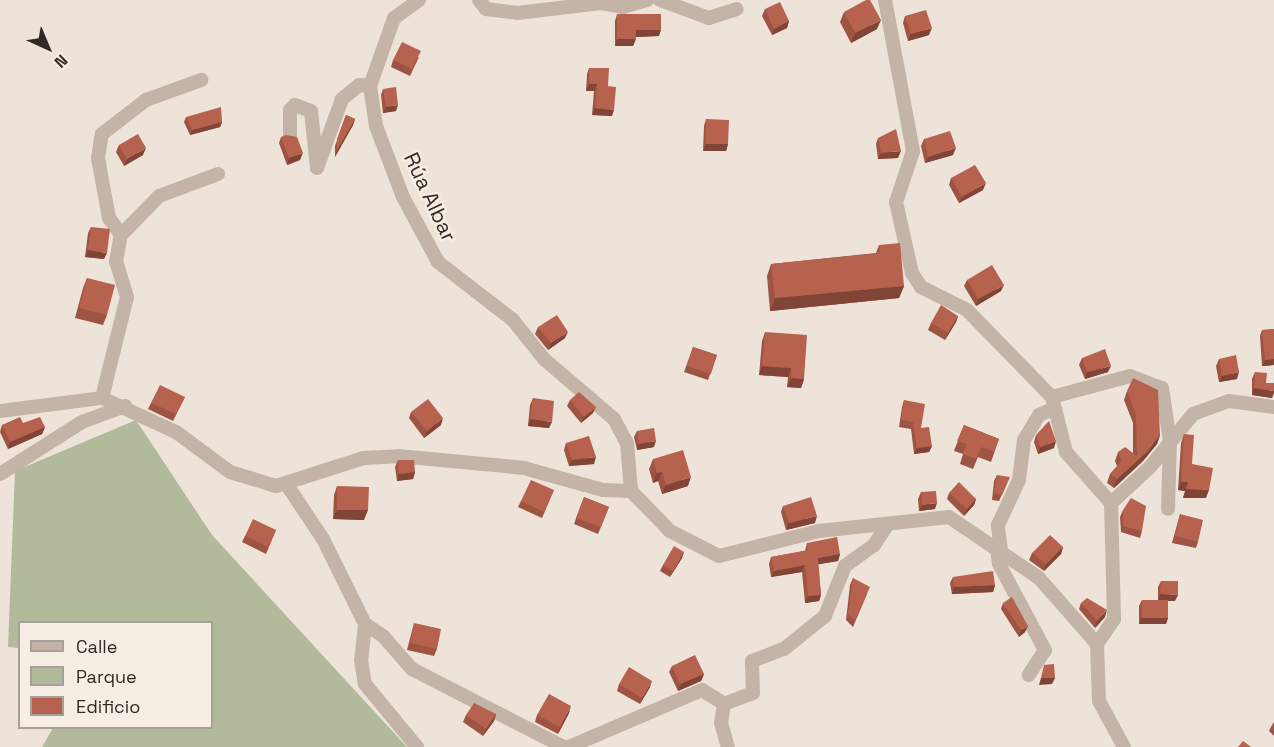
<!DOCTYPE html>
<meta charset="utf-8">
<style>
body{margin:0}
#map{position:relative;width:1274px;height:747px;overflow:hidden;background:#ede3d9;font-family:"Space Grotesk",sans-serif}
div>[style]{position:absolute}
.green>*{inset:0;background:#b1ba9b}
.street>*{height:14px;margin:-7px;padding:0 7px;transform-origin:7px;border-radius:7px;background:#c4b3a7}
.wall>*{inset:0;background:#9d5443}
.shaded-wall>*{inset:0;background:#804537}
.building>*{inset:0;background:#b7624e}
span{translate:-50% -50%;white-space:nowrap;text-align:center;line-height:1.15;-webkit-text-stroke:4.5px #f6ede5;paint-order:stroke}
.street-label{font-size:21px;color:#312926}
.legend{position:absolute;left:18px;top:621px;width:195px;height:108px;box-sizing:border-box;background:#f6ede5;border:2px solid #a79f99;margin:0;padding:8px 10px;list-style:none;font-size:18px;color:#312926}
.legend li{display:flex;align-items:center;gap:12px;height:30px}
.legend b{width:30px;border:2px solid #a79f99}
.north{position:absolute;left:18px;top:18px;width:60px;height:60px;-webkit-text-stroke:4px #f6ede5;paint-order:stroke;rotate:136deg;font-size:16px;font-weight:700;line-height:24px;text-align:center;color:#312926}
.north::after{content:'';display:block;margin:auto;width:21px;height:27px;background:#312926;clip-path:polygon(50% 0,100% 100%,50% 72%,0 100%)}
</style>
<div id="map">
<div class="green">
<div style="clip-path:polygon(136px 420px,212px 535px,407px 747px,42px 747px,53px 728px,212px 728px,212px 622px,20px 622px,19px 648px,8px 647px,15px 471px)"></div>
</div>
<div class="street">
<div style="left:419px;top:0;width:31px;rotate:144deg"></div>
<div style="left:394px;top:18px;width:72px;rotate:109.4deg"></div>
<div style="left:370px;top:86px;width:40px;rotate:81.5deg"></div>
<div style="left:376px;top:126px;width:76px;rotate:69.2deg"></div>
<div style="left:403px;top:197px;width:74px;rotate:61.7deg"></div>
<div style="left:438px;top:262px;width:95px;rotate:37.7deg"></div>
<div style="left:513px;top:320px;width:50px;rotate:51.5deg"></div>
<div style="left:544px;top:359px;width:92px;rotate:40.6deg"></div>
<div style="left:614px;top:419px;width:27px;rotate:62deg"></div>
<div style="left:627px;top:443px;width:48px;rotate:85.2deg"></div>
<div style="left:479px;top:0;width:11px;rotate:52deg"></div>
<div style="left:486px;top:9px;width:31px;rotate:7deg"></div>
<div style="left:517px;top:13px;width:85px;rotate:-6.8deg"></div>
<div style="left:601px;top:3px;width:22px;rotate:10deg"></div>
<div style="left:623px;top:7px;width:25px;rotate:-16deg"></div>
<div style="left:660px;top:0;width:52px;rotate:20.2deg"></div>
<div style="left:709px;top:18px;width:29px;rotate:-18deg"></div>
<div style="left:885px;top:0;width:154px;rotate:79.5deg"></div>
<div style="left:913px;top:151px;width:54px;rotate:108.4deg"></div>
<div style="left:896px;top:202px;width:73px;rotate:77.3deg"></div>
<div style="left:912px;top:273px;width:17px;rotate:57deg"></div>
<div style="left:921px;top:287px;width:51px;rotate:26.6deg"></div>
<div style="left:967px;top:310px;width:122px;rotate:45.7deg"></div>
<div style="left:1052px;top:397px;width:57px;rotate:75.7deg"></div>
<div style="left:1066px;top:452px;width:68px;rotate:48.6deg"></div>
<div style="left:1111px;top:503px;width:116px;rotate:88.5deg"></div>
<div style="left:1114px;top:619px;width:30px;rotate:124deg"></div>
<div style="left:290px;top:136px;width:26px;rotate:-90deg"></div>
<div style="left:290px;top:110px;width:7px;rotate:-45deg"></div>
<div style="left:295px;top:105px;width:17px;rotate:21deg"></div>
<div style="left:311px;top:111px;width:57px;rotate:84deg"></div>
<div style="left:317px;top:168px;width:73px;rotate:-70.1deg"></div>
<div style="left:342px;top:99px;width:22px;rotate:-39deg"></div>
<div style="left:359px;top:85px;width:11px;rotate:5deg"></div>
<div style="left:121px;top:235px;width:54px;rotate:-45.7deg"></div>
<div style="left:159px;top:196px;width:63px;rotate:-20.4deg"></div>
<div style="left:1052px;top:397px;width:81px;rotate:-15.1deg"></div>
<div style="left:1130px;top:376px;width:34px;rotate:21deg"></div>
<div style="left:1162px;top:388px;width:54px;rotate:81.4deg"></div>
<div style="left:1170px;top:441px;width:68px;rotate:91.7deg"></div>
<div style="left:102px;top:398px;width:104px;rotate:-76.1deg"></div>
<div style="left:127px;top:297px;width:37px;rotate:-107deg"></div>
<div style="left:116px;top:262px;width:27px;rotate:-80deg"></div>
<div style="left:121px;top:235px;width:21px;rotate:-125deg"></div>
<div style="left:109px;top:218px;width:61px;rotate:-100.4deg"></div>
<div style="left:98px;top:158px;width:24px;rotate:-81deg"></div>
<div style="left:102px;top:134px;width:56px;rotate:-37.7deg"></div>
<div style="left:146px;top:100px;width:59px;rotate:-20deg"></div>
<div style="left:0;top:411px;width:103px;rotate:-7.3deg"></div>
<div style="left:102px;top:398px;width:81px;rotate:24.7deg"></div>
<div style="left:176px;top:432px;width:67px;rotate:36.5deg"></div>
<div style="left:230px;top:472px;width:48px;rotate:16.9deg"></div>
<div style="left:276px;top:486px;width:92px;rotate:-17.7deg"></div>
<div style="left:364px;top:458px;width:34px;rotate:-3deg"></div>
<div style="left:398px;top:456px;width:127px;rotate:5.4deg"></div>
<div style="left:524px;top:468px;width:82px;rotate:15.6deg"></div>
<div style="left:603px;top:490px;width:28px;rotate:2deg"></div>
<div style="left:0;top:474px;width:97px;rotate:-32.4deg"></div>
<div style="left:82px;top:422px;width:46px;rotate:-20.4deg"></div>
<div style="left:287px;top:485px;width:65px;rotate:56.3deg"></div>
<div style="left:323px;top:539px;width:95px;rotate:63.7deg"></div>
<div style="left:365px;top:624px;width:22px;rotate:34deg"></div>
<div style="left:383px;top:636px;width:44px;rotate:48.7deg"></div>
<div style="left:412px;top:669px;width:171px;rotate:27.2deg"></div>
<div style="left:631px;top:491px;width:56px;rotate:45.7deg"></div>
<div style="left:670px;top:531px;width:55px;rotate:27deg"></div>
<div style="left:719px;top:556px;width:103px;rotate:-14deg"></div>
<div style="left:819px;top:531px;width:131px;rotate:-6.1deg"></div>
<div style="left:949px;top:517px;width:109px;rotate:34.1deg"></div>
<div style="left:1039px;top:578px;width:88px;rotate:48.7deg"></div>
<div style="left:1111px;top:503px;width:53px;rotate:-42.7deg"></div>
<div style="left:1150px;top:467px;width:68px;rotate:-50.9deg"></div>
<div style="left:1193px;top:414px;width:38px;rotate:-20deg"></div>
<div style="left:1229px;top:401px;width:45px;rotate:7.6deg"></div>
<div style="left:997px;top:549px;width:15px;rotate:82deg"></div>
<div style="left:999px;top:564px;width:98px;rotate:61.9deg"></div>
<div style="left:1045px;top:650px;width:30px;rotate:123deg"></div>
<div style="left:1001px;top:551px;width:26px;rotate:-97deg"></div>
<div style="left:998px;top:525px;width:50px;rotate:-65deg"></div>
<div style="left:1019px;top:480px;width:40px;rotate:-82.9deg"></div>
<div style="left:1024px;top:440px;width:29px;rotate:-59deg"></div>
<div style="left:1039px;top:415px;width:17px;rotate:-24deg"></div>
<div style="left:365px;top:624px;width:36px;rotate:96deg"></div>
<div style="left:361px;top:660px;width:24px;rotate:81deg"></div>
<div style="left:365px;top:684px;width:82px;rotate:50.5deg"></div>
<div style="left:1097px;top:644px;width:57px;rotate:88deg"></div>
<div style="left:1099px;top:701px;width:52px;rotate:61.5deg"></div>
<div style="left:724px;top:704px;width:31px;rotate:-21deg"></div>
<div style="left:753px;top:693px;width:32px;rotate:-92deg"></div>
<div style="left:752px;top:661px;width:34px;rotate:-21deg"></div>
<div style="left:784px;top:649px;width:53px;rotate:-38.8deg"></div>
<div style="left:825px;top:616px;width:54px;rotate:-68.2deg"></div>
<div style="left:845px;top:566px;width:36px;rotate:-36deg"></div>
<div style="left:874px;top:545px;width:23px;rotate:-56deg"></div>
<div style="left:569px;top:747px;width:145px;rotate:-23.2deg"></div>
<div style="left:702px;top:690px;width:26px;rotate:32deg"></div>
<div style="left:724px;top:704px;width:19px;rotate:99deg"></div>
<div style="left:721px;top:723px;width:25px;rotate:74deg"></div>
</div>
<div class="wall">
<div style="clip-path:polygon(765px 9px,789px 21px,787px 28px,772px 35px,762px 16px)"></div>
<div style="clip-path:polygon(844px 12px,877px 29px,851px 43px,840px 22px)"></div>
<div style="clip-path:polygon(617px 14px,659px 36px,636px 37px,633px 46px,615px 46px,615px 21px)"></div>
<div style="clip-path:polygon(905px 16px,929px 35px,908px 41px,903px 23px)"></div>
<div style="clip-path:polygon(419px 57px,410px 76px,391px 67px,393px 60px)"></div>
<div style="clip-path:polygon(589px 68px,608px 86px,612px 116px,592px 115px,594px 91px,586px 91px,587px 74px)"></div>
<div style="clip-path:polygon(383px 89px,396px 111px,383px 113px,381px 95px)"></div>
<div style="clip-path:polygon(346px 115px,355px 119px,353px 125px,335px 157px,335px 146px)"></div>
<div style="clip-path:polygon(186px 117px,222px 122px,220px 127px,190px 135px,184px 122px)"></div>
<div style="clip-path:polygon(706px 119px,728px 144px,726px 151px,703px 151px,704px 126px)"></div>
<div style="clip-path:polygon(281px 137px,300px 160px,287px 165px,279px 143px)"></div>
<div style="clip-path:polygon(878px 138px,898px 158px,878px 159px,876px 144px)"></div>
<div style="clip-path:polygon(924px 139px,953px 155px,925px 163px,921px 146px)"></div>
<div style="clip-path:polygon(119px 145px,143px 155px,124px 166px,116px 152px)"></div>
<div style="clip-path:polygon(951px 178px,983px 190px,959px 203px,949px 185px)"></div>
<div style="clip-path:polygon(91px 227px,104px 259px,85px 257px,88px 233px)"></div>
<div style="clip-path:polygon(879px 245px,904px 286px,899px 298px,770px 311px,767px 276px,771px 264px,876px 253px)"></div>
<div style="clip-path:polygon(87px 278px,107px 315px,103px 325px,75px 318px,83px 288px)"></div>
<div style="clip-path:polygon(967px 280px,1001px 291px,976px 306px,964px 286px)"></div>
<div style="clip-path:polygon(958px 316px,956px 322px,945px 340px,928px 330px,931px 323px)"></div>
<div style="clip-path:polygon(538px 327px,565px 338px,548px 350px,535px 334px)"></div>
<div style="clip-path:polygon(1274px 329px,1274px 365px,1262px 366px,1260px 336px,1262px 330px)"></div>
<div style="clip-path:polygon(765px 332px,804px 379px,801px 388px,787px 387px,788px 377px,759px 375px,762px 341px)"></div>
<div style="clip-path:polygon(693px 347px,717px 355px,708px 380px,684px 372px)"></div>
<div style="clip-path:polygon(1082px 358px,1108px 372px,1085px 379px,1079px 365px)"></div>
<div style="clip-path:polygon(1219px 359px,1237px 379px,1219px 382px,1216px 366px)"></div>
<div style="clip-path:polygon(1255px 372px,1266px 383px,1272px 398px,1252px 395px,1252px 379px)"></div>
<div style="clip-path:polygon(1127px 391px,1160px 435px,1157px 444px,1143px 461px,1114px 488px,1107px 483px,1110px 474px,1117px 466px,1115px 461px,1118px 452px,1133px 453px,1133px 423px,1124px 400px)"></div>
<div style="clip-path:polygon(185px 397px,173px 421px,148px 409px,151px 403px)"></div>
<div style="clip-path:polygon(533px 398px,549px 428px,528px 426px,530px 405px)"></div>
<div style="clip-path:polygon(570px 400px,593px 413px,581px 423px,567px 406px)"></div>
<div style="clip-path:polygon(904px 400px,932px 446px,929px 452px,914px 454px,911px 429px,899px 427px,902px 407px)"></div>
<div style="clip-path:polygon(411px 412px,441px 425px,424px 438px,409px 418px)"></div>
<div style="clip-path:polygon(23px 423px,45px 427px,42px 434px,8px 449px,0 432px,2px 425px)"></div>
<div style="clip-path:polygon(964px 425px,999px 439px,991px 462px,978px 457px,973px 469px,960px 464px,963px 454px,954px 451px)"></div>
<div style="clip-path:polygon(637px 431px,654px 447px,637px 450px,634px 437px)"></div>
<div style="clip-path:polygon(1184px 434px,1192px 464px,1206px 498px,1183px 498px,1185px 491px,1178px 490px,1181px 443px)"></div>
<div style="clip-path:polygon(1036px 435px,1054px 448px,1038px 454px,1034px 442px)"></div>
<div style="clip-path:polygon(566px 443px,594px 464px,569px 466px,564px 450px)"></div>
<div style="clip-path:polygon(653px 459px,688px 486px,662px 494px,658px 481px,653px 483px,649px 469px)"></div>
<div style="clip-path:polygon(398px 460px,415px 472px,413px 479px,397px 481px,395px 467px)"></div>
<div style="clip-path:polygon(997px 475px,1007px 483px,999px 501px,992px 500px,994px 481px)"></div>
<div style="clip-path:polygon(337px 486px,364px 520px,333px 519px,334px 495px)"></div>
<div style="clip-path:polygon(554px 490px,542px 518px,518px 507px,521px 501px)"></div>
<div style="clip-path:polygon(921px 492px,935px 509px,919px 511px,918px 499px)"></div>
<div style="clip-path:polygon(949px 493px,976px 499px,974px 505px,964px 516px,947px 499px)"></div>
<div style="clip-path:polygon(584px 497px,609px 507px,598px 534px,574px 524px)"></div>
<div style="clip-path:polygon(783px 506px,815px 523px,786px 530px,781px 512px)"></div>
<div style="clip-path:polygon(1123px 510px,1142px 531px,1140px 538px,1121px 532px,1120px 517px)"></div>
<div style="clip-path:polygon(1180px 514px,1198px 542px,1196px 548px,1172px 543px)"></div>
<div style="clip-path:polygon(276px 530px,266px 554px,242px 542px,245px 536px)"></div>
<div style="clip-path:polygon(807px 543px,840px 554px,838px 561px,818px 564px,821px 595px,819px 601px,805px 603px,802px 572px,771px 577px,769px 564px,771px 557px,805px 551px)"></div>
<div style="clip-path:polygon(1063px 547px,1061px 554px,1044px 571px,1029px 560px,1032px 553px)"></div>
<div style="clip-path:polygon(684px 552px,682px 558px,670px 577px,660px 571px,663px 565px)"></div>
<div style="clip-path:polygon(953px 577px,995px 585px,993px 592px,952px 594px,950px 583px)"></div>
<div style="clip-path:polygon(853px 578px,867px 594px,853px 627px,846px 620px,850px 585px)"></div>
<div style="clip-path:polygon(1161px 581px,1175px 601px,1168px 601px,1168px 618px,1166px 624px,1139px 624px,1139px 606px,1142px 600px,1158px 600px,1158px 587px)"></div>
<div style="clip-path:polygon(1003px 603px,1025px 632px,1019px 637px,1001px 609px)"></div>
<div style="clip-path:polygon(1081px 603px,1105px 617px,1095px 628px,1079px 609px)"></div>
<div style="clip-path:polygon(414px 623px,437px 649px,434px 656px,407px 650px)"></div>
<div style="clip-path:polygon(672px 666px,704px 674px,701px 681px,678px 691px,669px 672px)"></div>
<div style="clip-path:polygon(619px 684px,650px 687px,640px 704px,617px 691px)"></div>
<div style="clip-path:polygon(569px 713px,558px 734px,535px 722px,537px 715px)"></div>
<div style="clip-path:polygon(496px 714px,494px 721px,483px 736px,463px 722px,466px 715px)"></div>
<div style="clip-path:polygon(1274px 722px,1274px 736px,1269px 731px,1272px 725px)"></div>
</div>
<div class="shaded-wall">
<div style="clip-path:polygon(881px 20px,877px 29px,851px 43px,855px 33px)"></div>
<div style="clip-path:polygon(789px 21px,787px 28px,772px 35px,774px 29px)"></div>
<div style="clip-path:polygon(932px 28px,929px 35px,908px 41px,911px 34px)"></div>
<div style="clip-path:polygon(636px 30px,661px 30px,659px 36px,634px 37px)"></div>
<div style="clip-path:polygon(617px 39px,636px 39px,633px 46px,615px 46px)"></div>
<div style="clip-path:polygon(589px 84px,597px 84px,594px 91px,586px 91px)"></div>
<div style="clip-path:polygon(398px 105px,396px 111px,383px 113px,386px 107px)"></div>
<div style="clip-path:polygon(595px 108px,614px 110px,612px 116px,592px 115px)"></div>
<div style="clip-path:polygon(355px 119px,353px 125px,335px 157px,337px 150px)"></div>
<div style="clip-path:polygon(222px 122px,220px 127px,190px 135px,192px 130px)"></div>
<div style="clip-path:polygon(706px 144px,728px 144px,726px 151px,703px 151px)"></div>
<div style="clip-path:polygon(146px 148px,143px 155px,124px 166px,127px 159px)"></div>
<div style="clip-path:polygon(956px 148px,953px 155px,925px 163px,928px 157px)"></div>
<div style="clip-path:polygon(901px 151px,898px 158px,878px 159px,881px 153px)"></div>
<div style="clip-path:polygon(303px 153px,300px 160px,287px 165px,289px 158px)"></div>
<div style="clip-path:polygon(986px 183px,983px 190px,959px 203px,962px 197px)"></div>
<div style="clip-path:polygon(88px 250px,107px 253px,104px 259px,85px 257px)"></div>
<div style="clip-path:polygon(1004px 285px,1001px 291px,976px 306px,978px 299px)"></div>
<div style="clip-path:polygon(904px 286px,899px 298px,770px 311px,775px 298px)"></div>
<div style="clip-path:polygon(958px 316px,956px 322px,945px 340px,948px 333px)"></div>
<div style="clip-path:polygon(568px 332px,565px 338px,548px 350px,551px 343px)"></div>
<div style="clip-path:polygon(1274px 359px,1274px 365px,1262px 366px,1265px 360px)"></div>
<div style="clip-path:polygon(762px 366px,791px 368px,788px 377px,759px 375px)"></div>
<div style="clip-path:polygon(1111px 366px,1108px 372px,1085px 379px,1087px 372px)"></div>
<div style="clip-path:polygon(1239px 372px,1237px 379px,1219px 382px,1222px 376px)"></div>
<div style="clip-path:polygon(791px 378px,804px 379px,801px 388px,787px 387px)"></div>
<div style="clip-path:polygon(1254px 388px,1274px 391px,1274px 393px,1272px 398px,1252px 395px)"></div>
<div style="clip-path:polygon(596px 407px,593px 413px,581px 423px,584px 417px)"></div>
<div style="clip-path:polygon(443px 418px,441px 425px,424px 438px,427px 431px)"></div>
<div style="clip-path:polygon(530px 419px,552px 422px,549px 428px,528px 426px)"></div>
<div style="clip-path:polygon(45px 427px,42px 434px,8px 449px,10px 442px)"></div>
<div style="clip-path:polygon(1160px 435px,1157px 444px,1143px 461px,1114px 488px,1117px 479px)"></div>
<div style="clip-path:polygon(656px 441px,654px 447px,637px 450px,639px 444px)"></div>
<div style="clip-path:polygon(1056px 441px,1054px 448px,1038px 454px,1040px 447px)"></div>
<div style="clip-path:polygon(932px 446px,929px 452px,914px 454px,917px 448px)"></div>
<div style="clip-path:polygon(596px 457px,594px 464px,569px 466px,572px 460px)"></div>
<div style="clip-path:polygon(415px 472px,413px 479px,397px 481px,399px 474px)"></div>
<div style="clip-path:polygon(662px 472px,658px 481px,653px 483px,657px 473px)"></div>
<div style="clip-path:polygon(691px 477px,688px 486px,662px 494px,666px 485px)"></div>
<div style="clip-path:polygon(1181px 482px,1188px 482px,1185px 491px,1178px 490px)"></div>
<div style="clip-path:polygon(1186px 489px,1209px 490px,1206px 498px,1183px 498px)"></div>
<div style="clip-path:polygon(976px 499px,974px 505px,964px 516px,967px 509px)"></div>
<div style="clip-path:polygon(937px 503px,935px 509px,919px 511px,922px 505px)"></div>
<div style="clip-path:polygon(337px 510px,368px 510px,364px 520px,333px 519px)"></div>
<div style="clip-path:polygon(817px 516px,815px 523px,786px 530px,789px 523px)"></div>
<div style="clip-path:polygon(1063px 547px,1061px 554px,1044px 571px,1046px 564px)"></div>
<div style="clip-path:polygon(684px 552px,682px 558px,670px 577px,673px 571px)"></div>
<div style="clip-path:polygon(840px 554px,838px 561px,815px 565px,818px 558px)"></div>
<div style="clip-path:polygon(805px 565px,802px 572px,771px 577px,774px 571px)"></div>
<div style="clip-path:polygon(995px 585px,993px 592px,952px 594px,954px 587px)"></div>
<div style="clip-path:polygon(1160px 594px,1178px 595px,1175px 601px,1158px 601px)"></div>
<div style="clip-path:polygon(821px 595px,819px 601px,805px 603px,808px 596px)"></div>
<div style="clip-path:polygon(1107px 610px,1105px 617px,1095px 628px,1097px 621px)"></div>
<div style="clip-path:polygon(1142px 618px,1168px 618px,1166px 624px,1139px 624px)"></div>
<div style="clip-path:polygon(1028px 626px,1025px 632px,1019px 637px,1021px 630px)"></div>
<div style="clip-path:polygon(704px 674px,701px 681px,678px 691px,680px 684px)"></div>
<div style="clip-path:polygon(1041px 678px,1055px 678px,1052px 684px,1039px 685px)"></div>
<div style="clip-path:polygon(652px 681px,650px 687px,640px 704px,642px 698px)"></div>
<div style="clip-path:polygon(571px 706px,569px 713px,558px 734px,560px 727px)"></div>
<div style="clip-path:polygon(496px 714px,494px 721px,483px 736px,486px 729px)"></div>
</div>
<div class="building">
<div style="clip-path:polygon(866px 0,870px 0,881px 20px,855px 33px,844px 12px)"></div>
<div style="clip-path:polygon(780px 2px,789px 21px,774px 29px,765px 9px)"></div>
<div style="clip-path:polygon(926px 10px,932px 28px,911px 34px,905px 16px)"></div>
<div style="clip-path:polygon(617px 14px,661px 14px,661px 30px,636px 30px,636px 39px,617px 39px)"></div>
<div style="clip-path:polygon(402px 42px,421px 51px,412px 69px,393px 60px)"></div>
<div style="clip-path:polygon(589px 68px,609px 68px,608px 86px,616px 87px,614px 110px,595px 108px,597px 84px,589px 84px)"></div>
<div style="clip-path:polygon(396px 87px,398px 105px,386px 107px,383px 89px)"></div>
<div style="clip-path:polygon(221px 107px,222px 122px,192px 130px,186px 117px)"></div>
<div style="clip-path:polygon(346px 115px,355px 119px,337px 150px,337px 139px)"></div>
<div style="clip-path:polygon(706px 119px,729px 120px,728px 144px,706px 144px)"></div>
<div style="clip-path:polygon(896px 129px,901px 151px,881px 153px,878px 138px)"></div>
<div style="clip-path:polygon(950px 131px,956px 148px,928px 157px,924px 139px)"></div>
<div style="clip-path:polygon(138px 134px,146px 148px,127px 159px,119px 145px)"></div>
<div style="clip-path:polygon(286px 135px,297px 137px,303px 153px,289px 158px,281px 137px)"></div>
<div style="clip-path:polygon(975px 165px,986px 183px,962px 197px,951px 178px)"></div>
<div style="clip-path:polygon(91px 227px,110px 229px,107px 253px,88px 250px)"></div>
<div style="clip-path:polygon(900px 243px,904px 286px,775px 298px,771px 264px,880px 253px,879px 245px)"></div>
<div style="clip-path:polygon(992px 265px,1004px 285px,978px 299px,967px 280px)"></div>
<div style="clip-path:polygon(87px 278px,115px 285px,107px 315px,79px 308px)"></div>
<div style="clip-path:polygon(941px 305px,958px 316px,948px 333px,931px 323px)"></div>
<div style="clip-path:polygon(557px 315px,568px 332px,551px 343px,538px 327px)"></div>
<div style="clip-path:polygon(1274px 329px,1274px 359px,1265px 360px,1262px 330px)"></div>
<div style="clip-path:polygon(765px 332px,807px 335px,804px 379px,791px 378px,791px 368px,762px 366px)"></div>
<div style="clip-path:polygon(693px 347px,717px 355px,711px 374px,687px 366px)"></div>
<div style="clip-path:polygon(1105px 349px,1111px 366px,1087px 372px,1082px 358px)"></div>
<div style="clip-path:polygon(1236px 355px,1239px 372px,1222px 376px,1219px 359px)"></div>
<div style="clip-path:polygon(1255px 372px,1267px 373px,1266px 383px,1274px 383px,1274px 391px,1254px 388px)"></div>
<div style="clip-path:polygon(1133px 378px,1158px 390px,1160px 435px,1147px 452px,1117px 479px,1110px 474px,1122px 461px,1118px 452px,1125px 447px,1137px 456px,1136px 415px,1127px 391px)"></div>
<div style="clip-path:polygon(160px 385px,185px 397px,176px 414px,151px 403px)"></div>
<div style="clip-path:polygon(579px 392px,596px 407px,584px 417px,570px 400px)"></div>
<div style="clip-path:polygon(533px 398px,554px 401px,552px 422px,530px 419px)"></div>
<div style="clip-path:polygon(428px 399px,443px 418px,427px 431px,411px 412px)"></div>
<div style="clip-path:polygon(904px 400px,925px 404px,921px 428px,929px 427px,932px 446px,917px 448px,913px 422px,901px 420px)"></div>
<div style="clip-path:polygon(20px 417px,23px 423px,40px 417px,45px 427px,10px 442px,2px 425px)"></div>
<div style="clip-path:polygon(1049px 421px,1056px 441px,1040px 447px,1036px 435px)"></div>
<div style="clip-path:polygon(964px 425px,999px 439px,994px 452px,981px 447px,976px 459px,963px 454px,967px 444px,957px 441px)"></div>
<div style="clip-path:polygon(654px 428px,656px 441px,639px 444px,637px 431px)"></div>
<div style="clip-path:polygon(1184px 434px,1194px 435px,1192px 464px,1213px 468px,1209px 490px,1186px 489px,1188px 482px,1181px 482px)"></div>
<div style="clip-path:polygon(589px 436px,596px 457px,572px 460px,566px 443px)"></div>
<div style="clip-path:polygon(683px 450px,691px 477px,666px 485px,662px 472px,657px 473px,653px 459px)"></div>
<div style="clip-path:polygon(398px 460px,414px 460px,415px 472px,399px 474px)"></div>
<div style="clip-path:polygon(997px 475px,1010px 477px,1002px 495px,994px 493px)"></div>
<div style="clip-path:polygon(531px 480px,554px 490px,544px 512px,521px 501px)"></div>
<div style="clip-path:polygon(959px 482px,976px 499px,967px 509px,949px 493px)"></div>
<div style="clip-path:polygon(337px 486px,369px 487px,368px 510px,337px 510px)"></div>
<div style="clip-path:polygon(936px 491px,937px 503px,922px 505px,921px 492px)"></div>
<div style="clip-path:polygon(584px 497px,609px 507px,601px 527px,576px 518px)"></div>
<div style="clip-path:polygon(811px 497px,817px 516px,789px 523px,783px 506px)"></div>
<div style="clip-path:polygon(1131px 498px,1146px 506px,1142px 531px,1123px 526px,1123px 510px)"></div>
<div style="clip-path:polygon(1180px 514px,1203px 520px,1198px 542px,1175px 536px)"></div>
<div style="clip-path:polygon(253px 519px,276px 530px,268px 547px,245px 536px)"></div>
<div style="clip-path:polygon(1050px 535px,1063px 547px,1046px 564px,1032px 553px)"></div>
<div style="clip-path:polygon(837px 537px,840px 554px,818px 558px,821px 595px,808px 596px,805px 565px,774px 571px,771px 557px,808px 550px,807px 543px)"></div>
<div style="clip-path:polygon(674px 546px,684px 552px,673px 571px,663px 565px)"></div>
<div style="clip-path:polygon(993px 571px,995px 585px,954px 587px,953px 577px)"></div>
<div style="clip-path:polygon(853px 578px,870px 587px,855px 620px,848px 614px)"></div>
<div style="clip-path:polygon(1161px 581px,1178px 581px,1178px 595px,1160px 594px)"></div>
<div style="clip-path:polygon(1012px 597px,1028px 626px,1021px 630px,1003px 603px)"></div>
<div style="clip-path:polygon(1087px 598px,1107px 610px,1097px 621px,1081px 603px)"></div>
<div style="clip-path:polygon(1142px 600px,1168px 600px,1168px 618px,1142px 618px)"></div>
<div style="clip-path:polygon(414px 623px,441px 629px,437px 649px,410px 643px)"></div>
<div style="clip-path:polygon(695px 655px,704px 674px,680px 684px,672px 666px)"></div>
<div style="clip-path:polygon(1054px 664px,1055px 678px,1041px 678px,1044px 665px)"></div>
<div style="clip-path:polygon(629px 667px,652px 681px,642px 698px,619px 684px)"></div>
<div style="clip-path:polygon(549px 694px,571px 706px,560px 727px,537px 715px)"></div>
<div style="clip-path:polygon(474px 703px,496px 714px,486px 729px,466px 715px)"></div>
<div style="clip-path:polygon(1243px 741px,1251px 747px,1238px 747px)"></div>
</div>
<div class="street-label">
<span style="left:430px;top:197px;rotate:65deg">Rúa Albar</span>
</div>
<ul class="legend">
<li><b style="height:8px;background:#c4b3a7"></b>Calle</li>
<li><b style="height:16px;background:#b1ba9b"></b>Parque</li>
<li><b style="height:16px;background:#b7624e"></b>Edificio</li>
</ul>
<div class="north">N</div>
</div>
